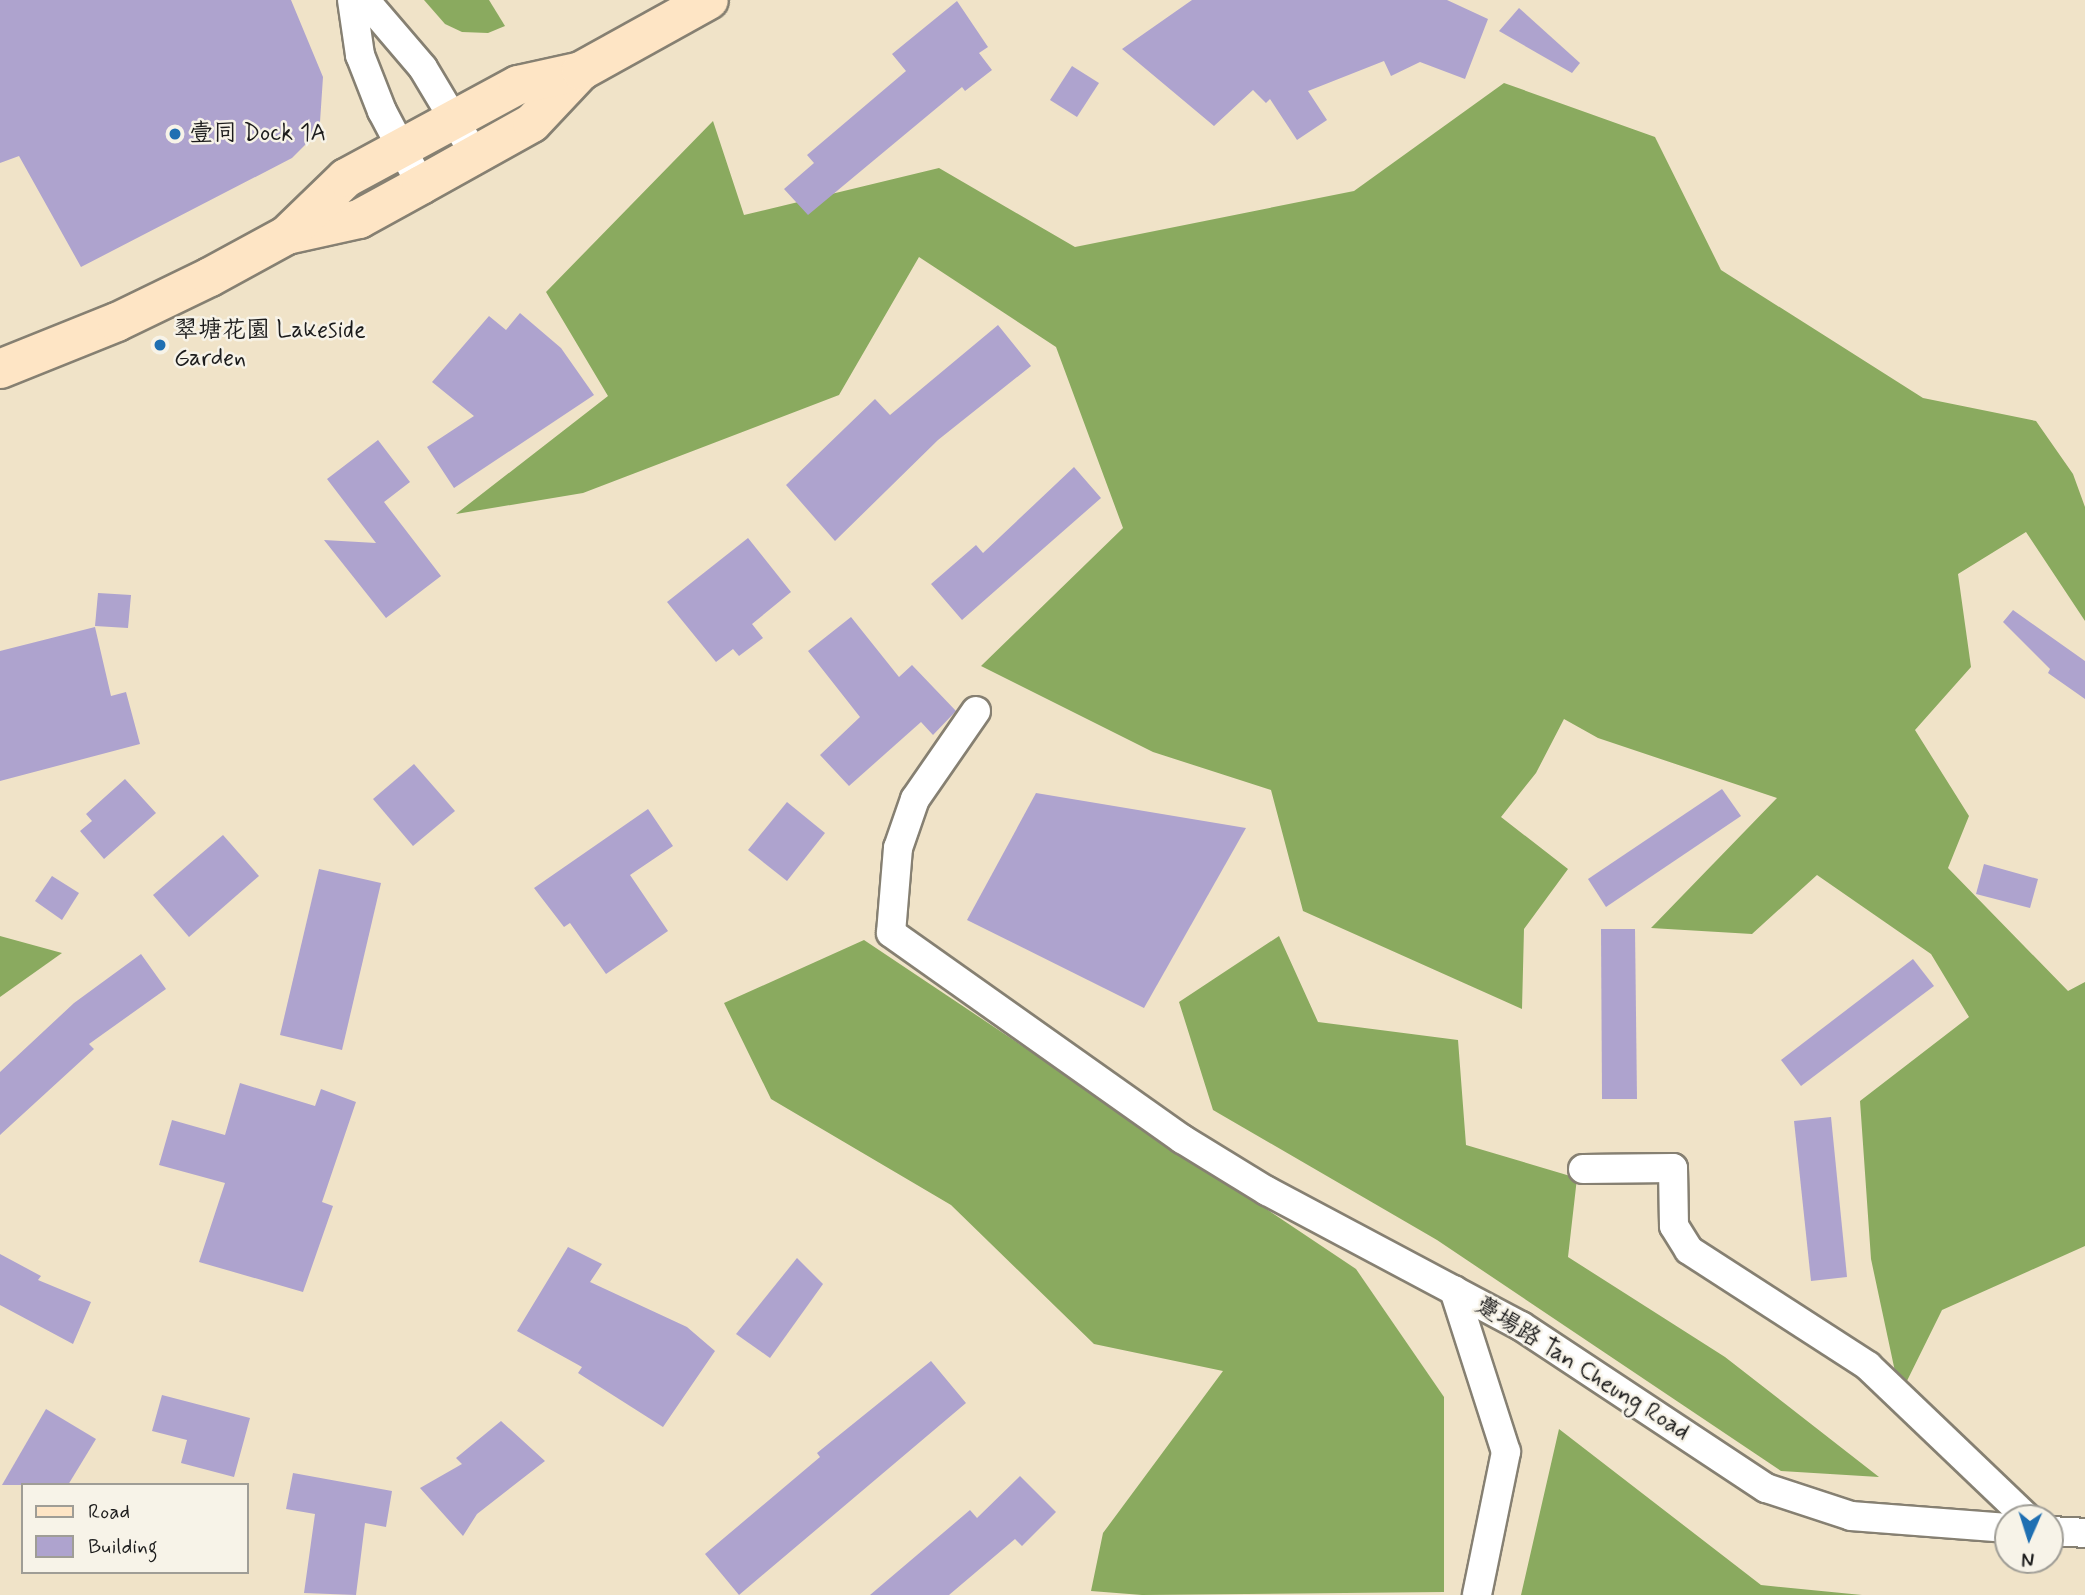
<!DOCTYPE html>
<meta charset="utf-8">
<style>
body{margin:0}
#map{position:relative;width:2085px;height:1595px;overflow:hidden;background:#f0e3c8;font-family:Mynerve,"LXGW WenKai TC",sans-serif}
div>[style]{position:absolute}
.forest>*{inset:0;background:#8aaa5f}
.building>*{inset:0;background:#aea3ce}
.roads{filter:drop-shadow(2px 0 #868072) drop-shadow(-2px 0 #868072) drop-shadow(0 2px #868072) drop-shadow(0 -2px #868072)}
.street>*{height:28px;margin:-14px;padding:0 14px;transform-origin:14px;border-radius:14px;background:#fff}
.secondary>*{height:38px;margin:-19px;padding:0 19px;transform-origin:19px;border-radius:19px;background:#fee5c5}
.dots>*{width:19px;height:19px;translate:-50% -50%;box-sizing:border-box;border:4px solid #f7f3e8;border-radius:50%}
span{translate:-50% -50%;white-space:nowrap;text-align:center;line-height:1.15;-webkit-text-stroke:5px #f7f3e8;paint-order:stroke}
.poi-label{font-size:24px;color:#1c1c1c}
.left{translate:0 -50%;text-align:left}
.street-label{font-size:24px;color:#1c1c1c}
.legend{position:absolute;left:21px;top:1483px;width:228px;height:91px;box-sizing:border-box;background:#f7f3e8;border:2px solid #9f9d96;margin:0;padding:9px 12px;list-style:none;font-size:21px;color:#1c1c1c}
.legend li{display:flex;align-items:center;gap:14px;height:35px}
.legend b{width:35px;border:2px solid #9f9d96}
.north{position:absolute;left:1994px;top:1504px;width:70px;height:70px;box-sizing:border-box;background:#f7f3e8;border:2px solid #9f9d96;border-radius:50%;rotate:183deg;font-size:19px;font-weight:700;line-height:28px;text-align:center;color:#1c1c1c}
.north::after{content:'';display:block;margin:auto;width:24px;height:32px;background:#1f6fb2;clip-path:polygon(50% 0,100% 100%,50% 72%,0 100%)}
</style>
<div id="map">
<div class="forest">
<div style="clip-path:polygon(424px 0,489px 0,505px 26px,488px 33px,462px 32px,445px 24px)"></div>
<div style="clip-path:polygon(1504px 83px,1655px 137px,1721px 270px,1923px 398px,2036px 421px,2073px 474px,2085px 507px,2085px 621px,2026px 532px,1958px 574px,1971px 667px,1915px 730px,1969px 816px,1948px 868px,2068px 991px,2085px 982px,2085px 1246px,1942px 1310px,1900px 1395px,1871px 1259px,1860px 1101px,1969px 1017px,1931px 954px,1817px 875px,1752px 934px,1651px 928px,1777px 798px,1598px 738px,1564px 719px,1536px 773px,1501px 817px,1568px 869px,1524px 929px,1522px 1009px,1303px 911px,1271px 790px,1153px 752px,981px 666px,1123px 528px,1056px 347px,919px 257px,839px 395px,583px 493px,456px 514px,608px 396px,546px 292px,713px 121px,744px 215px,939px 168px,1075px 247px,1354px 191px)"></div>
<div style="clip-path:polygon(0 936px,62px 953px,0 997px)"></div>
<div style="clip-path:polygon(1279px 936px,1318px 1022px,1458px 1040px,1466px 1145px,1577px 1178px,1568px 1257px,1725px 1357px,1879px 1477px,1781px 1471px,1437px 1240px,1213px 1110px,1179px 1002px)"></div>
<div style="clip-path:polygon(864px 940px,1356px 1269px,1444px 1397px,1444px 1592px,1142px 1595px,1091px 1591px,1103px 1533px,1223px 1371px,1094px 1344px,951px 1205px,771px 1099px,724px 1003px)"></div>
<div style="clip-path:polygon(1559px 1429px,1761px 1585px,1862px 1595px,1521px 1595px)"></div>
</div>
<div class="building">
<div style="clip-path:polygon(0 0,291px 0,323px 77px,320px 122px,312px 138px,292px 158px,81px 267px,19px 156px,0 163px)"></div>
<div style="clip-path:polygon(1192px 0,1447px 0,1488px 19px,1465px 79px,1420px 62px,1391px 76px,1384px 61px,1308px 91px,1327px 120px,1297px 140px,1270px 99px,1266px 103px,1253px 90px,1214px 126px,1122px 49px)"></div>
<div style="clip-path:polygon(957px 1px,988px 47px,979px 53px,992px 70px,965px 91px,962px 87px,808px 215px,784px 189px,814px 163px,807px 155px,906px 71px,892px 54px)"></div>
<div style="clip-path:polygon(1519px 8px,1580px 63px,1572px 73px,1499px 31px)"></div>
<div style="clip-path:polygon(1072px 66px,1099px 83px,1077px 117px,1050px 100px)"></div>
<div style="clip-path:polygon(520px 313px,561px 348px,594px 395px,454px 488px,427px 447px,474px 416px,432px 382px,489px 316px,506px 330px)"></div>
<div style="clip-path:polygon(998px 325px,1031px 366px,938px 440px,835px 541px,786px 485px,875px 399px,890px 415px)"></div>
<div style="clip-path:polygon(378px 440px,410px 482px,384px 502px,441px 576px,386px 618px,324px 540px,376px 543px,327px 479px)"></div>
<div style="clip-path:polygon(1074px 467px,1101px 498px,962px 620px,931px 584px,976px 545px,983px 553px)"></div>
<div style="clip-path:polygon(748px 538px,791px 592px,752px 624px,763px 638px,739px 656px,733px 649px,716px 662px,667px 602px)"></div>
<div style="clip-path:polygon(98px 593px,131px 595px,128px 628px,95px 626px)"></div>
<div style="clip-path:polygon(2013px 610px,2085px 661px,2085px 699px,2048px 673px,2050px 669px,2003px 622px)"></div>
<div style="clip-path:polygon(851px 617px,899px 677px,912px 665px,956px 711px,933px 735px,921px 722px,849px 786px,820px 755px,860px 717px,808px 651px)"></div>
<div style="clip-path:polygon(95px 627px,111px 696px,126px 692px,140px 744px,0 781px,0 651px)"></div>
<div style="clip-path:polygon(414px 764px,455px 811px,413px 846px,373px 799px)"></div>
<div style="clip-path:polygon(125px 779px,156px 813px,104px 859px,80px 831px,92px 821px,86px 814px)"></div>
<div style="clip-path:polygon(1722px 789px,1741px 816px,1606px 907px,1588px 879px)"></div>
<div style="clip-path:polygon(1036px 793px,1246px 828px,1144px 1008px,967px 920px)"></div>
<div style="clip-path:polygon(787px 802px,825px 833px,787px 881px,748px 850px)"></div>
<div style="clip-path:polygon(648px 809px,673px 846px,630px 875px,668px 931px,606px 974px,570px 923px,564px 927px,534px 888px)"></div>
<div style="clip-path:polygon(223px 835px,259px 876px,189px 937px,153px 895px)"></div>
<div style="clip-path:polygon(1984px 864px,2038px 879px,2030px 908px,1976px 894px)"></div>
<div style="clip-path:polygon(319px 869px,381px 883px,342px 1050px,280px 1035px)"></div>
<div style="clip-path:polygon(52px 876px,79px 893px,62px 920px,35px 901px)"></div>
<div style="clip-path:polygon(1601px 929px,1635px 929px,1637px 1099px,1602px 1099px)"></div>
<div style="clip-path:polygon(141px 954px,166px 989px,89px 1044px,94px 1049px,0 1135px,0 1072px,74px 1003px)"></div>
<div style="clip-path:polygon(1913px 959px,1934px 986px,1801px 1086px,1781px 1060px)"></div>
<div style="clip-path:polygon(240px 1083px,315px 1106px,321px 1089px,356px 1102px,322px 1202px,333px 1206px,303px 1292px,199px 1262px,225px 1183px,159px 1165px,172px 1120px,225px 1135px)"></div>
<div style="clip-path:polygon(1831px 1117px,1847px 1277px,1811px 1281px,1794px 1121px)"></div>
<div style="clip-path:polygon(568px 1247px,602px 1264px,590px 1282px,687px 1327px,715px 1351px,663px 1427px,578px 1373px,582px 1367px,517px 1331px)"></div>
<div style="clip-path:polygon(0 1254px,41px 1276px,38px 1280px,91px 1302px,73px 1344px,0 1305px)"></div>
<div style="clip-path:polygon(797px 1258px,823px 1284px,770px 1358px,736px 1334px)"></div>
<div style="clip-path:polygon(931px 1361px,966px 1403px,739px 1595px,705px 1554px,820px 1457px,817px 1453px)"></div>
<div style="clip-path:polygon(162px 1395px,250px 1418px,234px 1477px,181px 1463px,187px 1440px,152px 1431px)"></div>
<div style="clip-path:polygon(46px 1409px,96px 1439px,68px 1485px,2px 1485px)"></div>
<div style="clip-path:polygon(501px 1421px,545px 1461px,477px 1514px,463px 1536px,420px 1488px,462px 1464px,456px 1458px)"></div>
<div style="clip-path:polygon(293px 1473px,392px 1491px,386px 1527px,365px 1523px,356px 1595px,304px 1593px,315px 1514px,286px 1509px)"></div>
<div style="clip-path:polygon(1020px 1476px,1056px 1512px,1022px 1546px,1015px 1539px,949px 1595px,870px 1595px,970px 1510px,977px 1518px)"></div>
</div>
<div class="roads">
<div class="street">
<div style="left:352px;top:0;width:56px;rotate:81.7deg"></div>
<div style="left:360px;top:55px;width:60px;rotate:68.6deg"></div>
<div style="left:382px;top:111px;width:84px;rotate:62.2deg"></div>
<div style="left:365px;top:0;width:89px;rotate:49.5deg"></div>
<div style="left:423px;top:68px;width:101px;rotate:59.1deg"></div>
<div style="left:976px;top:711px;width:107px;rotate:124.7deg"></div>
<div style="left:915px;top:799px;width:52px;rotate:109.1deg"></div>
<div style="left:898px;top:848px;width:85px;rotate:94.7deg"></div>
<div style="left:891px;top:933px;width:357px;rotate:35.3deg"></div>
<div style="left:1182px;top:1139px;width:100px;rotate:31.5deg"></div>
<div style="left:1267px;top:1191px;width:288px;rotate:28deg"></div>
<div style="left:1521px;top:1326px;width:294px;rotate:33.5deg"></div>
<div style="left:1766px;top:1488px;width:89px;rotate:18.2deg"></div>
<div style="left:1851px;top:1516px;width:157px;rotate:4.4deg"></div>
<div style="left:1583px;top:1169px;width:90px;rotate:-0.6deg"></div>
<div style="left:1673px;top:1168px;width:58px;rotate:89deg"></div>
<div style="left:1674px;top:1226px;width:28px;rotate:58deg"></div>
<div style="left:1689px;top:1250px;width:213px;rotate:32.9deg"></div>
<div style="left:1868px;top:1366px;width:220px;rotate:43.7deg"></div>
<div style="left:1454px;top:1290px;width:170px;rotate:72.2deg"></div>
<div style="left:1506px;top:1452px;width:146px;rotate:101.5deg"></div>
<div style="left:2050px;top:1531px;width:35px;rotate:3deg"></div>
</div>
<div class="secondary">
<div style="left:287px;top:235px;width:74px;rotate:-12.5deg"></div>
<div style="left:359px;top:219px;width:71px;rotate:-28.7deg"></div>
<div style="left:421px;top:185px;width:127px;rotate:-29.2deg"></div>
<div style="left:532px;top:123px;width:71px;rotate:-46.7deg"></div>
<div style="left:0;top:369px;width:126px;rotate:-21.9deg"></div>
<div style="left:117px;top:322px;width:103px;rotate:-25.8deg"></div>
<div style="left:210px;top:277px;width:88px;rotate:-28.6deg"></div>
<div style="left:287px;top:235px;width:82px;rotate:-44deg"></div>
<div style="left:346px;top:178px;width:196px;rotate:-28.4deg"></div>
<div style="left:518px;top:85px;width:65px;rotate:-12.5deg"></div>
<div style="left:581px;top:71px;width:146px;rotate:-29deg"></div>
</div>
</div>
<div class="dots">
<div style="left:175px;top:134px;background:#1f6fb2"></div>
<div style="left:160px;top:345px;background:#1f6fb2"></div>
</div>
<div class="poi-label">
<span class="left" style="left:189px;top:134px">壹同 Dock 1A</span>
<span class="left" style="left:174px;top:345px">翠塘花園 Lakeside<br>Garden</span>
</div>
<div class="street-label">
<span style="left:1582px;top:1369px;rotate:32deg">躉場路 Tan Cheung Road</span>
</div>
<ul class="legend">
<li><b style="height:9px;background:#fee5c5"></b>Road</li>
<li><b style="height:19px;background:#aea3ce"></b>Building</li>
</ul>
<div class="north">N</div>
</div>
